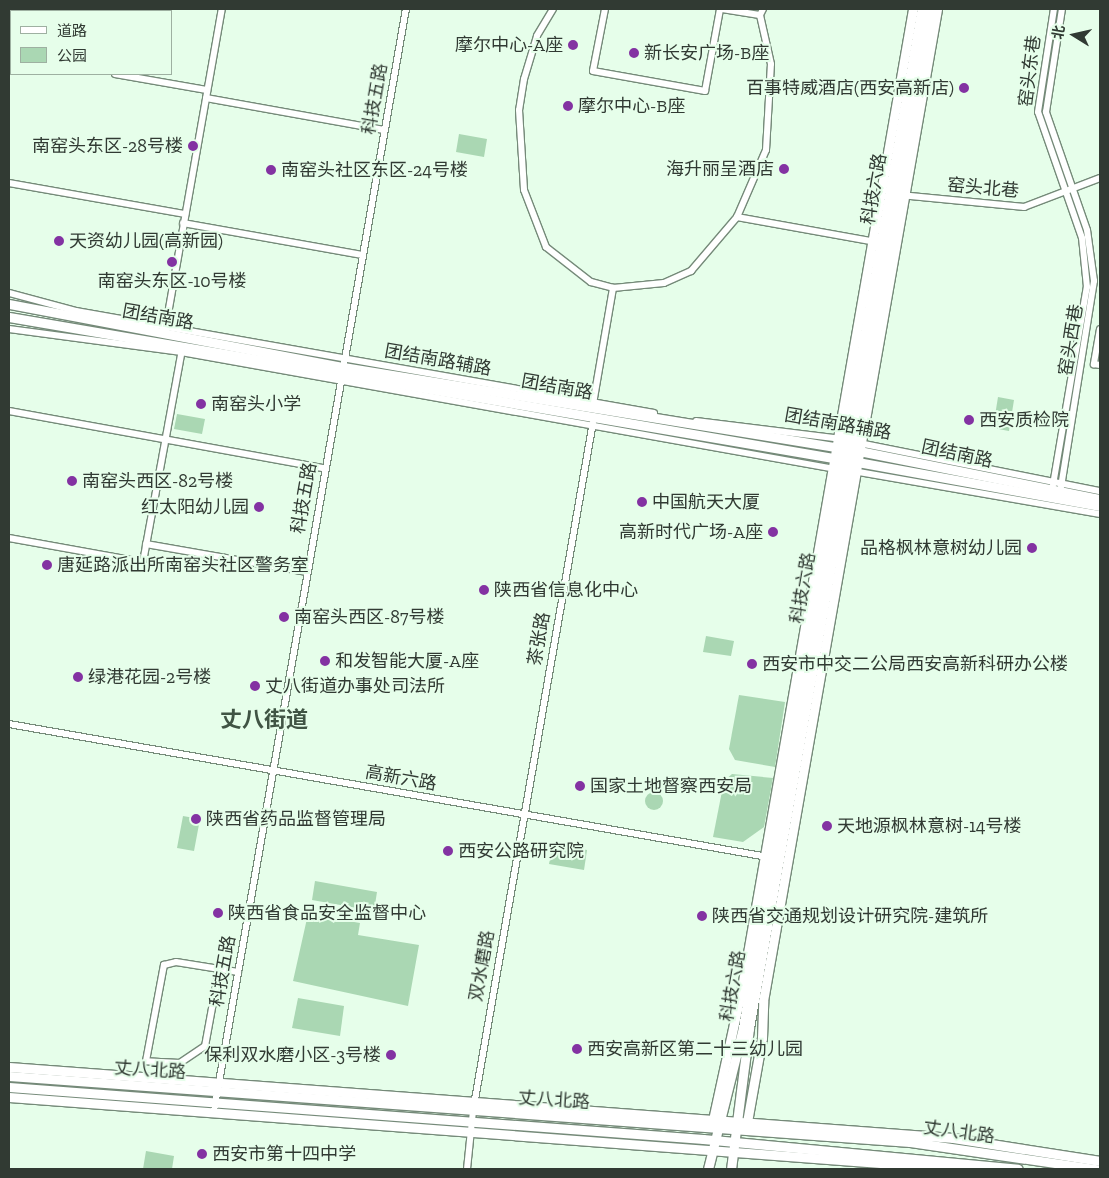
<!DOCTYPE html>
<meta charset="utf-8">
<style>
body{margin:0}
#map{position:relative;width:1109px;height:1178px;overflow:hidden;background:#e6feea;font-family:"Zilla Slab","Noto Sans SC",serif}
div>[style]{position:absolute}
.green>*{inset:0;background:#aad7b3}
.round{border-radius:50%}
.roads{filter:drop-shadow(1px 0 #758a79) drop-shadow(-1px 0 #758a79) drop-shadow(0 1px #758a79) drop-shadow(0 -1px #758a79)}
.minor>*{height:6px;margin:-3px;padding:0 3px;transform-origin:3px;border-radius:3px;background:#fff}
.major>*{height:9px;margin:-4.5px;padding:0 4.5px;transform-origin:4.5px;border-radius:4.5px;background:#fff}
.dots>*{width:14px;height:14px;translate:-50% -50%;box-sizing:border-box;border:2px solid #e6feea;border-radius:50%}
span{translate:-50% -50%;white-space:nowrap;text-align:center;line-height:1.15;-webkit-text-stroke:4px #e6feea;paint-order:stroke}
.poi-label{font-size:18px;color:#313a33}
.right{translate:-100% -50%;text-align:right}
.left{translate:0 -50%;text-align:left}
.street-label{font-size:18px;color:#313a33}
.district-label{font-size:22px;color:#405444;font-weight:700}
.frame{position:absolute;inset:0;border:10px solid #313a33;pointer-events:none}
.legend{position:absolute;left:10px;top:10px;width:162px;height:65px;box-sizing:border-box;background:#e6feea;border:1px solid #9eb0a1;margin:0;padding:6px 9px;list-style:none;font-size:15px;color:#313a33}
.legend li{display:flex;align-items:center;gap:10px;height:25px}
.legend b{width:25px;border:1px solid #9eb0a1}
.north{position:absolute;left:1049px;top:10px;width:50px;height:50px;-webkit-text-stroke:4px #e6feea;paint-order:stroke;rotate:280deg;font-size:14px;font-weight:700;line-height:20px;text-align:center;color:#313a33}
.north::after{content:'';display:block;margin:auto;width:18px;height:22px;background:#313a33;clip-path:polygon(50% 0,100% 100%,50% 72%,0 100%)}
</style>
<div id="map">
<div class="green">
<div style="clip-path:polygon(459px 134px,487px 139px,484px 157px,456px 152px)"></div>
<div style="clip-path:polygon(998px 397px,1014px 400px,1009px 431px,993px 428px)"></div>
<div style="clip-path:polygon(177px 414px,205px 419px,202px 434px,174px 429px)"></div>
<div style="clip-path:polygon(706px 636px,734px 641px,731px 656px,703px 652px)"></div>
<div style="clip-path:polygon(739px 695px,785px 702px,775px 767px,735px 760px,729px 749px)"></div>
<div style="clip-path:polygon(732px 774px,773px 778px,764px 827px,743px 842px,713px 837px,724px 781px)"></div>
<div class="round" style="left:645px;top:792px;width:18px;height:18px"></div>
<div style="clip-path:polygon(183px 816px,200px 819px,194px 851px,177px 848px)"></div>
<div style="clip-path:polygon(553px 844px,587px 850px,584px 870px,549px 864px)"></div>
<div style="clip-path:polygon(315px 881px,377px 892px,374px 911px,312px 900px)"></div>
<div style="clip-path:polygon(308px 914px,360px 923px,358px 935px,419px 945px,408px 1006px,293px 981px)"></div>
<div style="clip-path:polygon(298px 998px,344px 1006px,340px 1036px,292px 1028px)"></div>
<div style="clip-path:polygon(146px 1151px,174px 1156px,172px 1169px,143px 1169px)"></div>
</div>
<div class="roads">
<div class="minor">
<div style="left:553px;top:9px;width:31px;rotate:121deg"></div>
<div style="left:537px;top:36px;width:45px;rotate:106.8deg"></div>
<div style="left:524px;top:79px;width:31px;rotate:99deg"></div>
<div style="left:519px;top:110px;width:80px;rotate:86.4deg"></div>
<div style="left:524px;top:190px;width:61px;rotate:68.9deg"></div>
<div style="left:546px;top:247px;width:57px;rotate:37.9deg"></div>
<div style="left:591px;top:282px;width:23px;rotate:15deg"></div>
<div style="left:613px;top:288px;width:51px;rotate:-5.6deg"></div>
<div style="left:664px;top:283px;width:30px;rotate:-24deg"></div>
<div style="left:691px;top:271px;width:71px;rotate:-49.6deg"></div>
<div style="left:737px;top:217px;width:73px;rotate:-66.6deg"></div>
<div style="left:766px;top:150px;width:86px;rotate:-86.7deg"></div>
<div style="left:771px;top:64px;width:50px;rotate:-102.7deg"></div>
<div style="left:760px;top:15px;width:7px;rotate:-63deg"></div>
<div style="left:605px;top:9px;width:63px;rotate:101deg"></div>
<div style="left:593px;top:71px;width:114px;rotate:10.1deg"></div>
<div style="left:705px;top:91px;width:83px;rotate:-79.6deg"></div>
<div style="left:722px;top:9px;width:38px;rotate:9deg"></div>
<div style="left:18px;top:11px;width:2px;rotate:-90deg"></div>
<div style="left:9px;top:23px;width:14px;rotate:-82deg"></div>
<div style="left:9px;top:61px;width:14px;rotate:-82deg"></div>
<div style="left:115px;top:74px;width:93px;rotate:9.9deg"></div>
<div style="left:206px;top:98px;width:181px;rotate:10.2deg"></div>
<div style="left:9px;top:183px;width:179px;rotate:10deg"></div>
<div style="left:900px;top:195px;width:125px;rotate:5.5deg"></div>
<div style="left:1024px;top:207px;width:81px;rotate:-20.9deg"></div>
<div style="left:737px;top:217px;width:141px;rotate:10.2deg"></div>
<div style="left:183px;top:223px;width:182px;rotate:10.1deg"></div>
<div style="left:9px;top:293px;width:69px;rotate:15deg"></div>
<div style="left:76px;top:311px;width:587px;rotate:10.01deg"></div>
<div style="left:9px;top:329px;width:174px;rotate:7.6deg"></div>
<div style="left:181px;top:352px;width:664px;rotate:10.14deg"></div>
<div style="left:1100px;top:329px;width:36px;rotate:100deg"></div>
<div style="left:1094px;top:364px;width:6px;rotate:9deg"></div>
<div style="left:165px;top:331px;width:327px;rotate:-80deg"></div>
<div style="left:593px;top:404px;width:118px;rotate:-80.2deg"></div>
<div style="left:9px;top:411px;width:320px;rotate:10.3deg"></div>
<div style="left:696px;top:421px;width:147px;rotate:7deg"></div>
<div style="left:859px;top:443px;width:246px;rotate:11.3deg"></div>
<div style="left:853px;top:471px;width:251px;rotate:9.9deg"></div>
<div style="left:1053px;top:485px;width:201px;rotate:-80.3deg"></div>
<div style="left:1087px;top:287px;width:49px;rotate:-95.8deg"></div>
<div style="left:1082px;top:238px;width:133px;rotate:-109.2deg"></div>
<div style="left:1038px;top:112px;width:104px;rotate:-81.2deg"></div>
<div style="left:1061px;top:487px;width:209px;rotate:-80.9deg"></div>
<div style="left:1094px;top:281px;width:51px;rotate:-97.8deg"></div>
<div style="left:1087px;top:230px;width:125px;rotate:-109.2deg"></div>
<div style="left:1046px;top:112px;width:104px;rotate:-81.2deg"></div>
<div style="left:9px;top:538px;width:136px;rotate:10.2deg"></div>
<div style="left:143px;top:562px;width:216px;rotate:-79.6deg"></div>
<div style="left:146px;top:544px;width:162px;rotate:9.9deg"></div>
<div style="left:9px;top:724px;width:771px;rotate:9.94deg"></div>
<div style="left:219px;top:970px;width:77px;rotate:100.4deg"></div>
<div style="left:205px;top:1046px;width:30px;rotate:146deg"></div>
<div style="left:180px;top:1063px;width:34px;rotate:-177deg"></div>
<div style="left:146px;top:1061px;width:98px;rotate:-79.4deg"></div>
<div style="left:164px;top:965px;width:12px;rotate:-14deg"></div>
<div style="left:176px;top:962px;width:63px;rotate:9.2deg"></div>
<div style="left:214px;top:1111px;width:1119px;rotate:-80.12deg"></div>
<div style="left:467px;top:1169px;width:58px;rotate:-84.1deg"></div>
<div style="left:473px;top:1111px;width:699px;rotate:-80.12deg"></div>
</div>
<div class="major">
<div style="left:9px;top:304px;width:340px;rotate:10.7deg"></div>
<div style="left:343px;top:367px;width:505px;rotate:9.24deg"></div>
<div style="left:9px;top:317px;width:842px;rotate:9.71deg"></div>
<div style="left:854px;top:450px;width:251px;rotate:11.3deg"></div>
<div style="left:852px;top:461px;width:252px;rotate:10.3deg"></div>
<div style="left:9px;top:1067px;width:947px;rotate:4.3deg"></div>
<div style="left:953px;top:1138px;width:149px;rotate:8.9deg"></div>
<div style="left:9px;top:1076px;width:903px;rotate:4.19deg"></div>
<div style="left:910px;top:1142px;width:188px;rotate:8.3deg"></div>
<div style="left:9px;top:1087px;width:696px;rotate:4.29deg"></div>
<div style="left:703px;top:1139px;width:316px;rotate:5.4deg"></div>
<div style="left:9px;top:1097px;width:953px;rotate:4.33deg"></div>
<div style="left:722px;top:1127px;width:11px;rotate:-142deg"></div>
<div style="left:713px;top:1120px;width:136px;rotate:-77.7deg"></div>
<div style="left:742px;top:987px;width:993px;rotate:-80.08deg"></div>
<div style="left:736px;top:1128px;width:13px;rotate:-29deg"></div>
<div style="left:747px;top:1122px;width:85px;rotate:-79.9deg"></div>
<div style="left:762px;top:1038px;width:37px;rotate:-88deg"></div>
<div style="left:763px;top:1001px;width:1007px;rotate:-80.05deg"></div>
<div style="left:708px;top:1169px;width:145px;rotate:-76.1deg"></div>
<div style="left:743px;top:1028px;width:1035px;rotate:-80.04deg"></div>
<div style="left:731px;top:1169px;width:142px;rotate:-82.7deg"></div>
<div style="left:749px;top:1028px;width:1035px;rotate:-79.98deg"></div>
</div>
</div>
<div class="dots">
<div style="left:573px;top:45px;background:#8332a2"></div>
<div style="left:634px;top:53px;background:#8332a2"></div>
<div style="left:964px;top:88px;background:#8332a2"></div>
<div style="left:568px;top:106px;background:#8332a2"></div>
<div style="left:193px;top:146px;background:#8332a2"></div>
<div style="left:784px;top:169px;background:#8332a2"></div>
<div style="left:271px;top:170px;background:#8332a2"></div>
<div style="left:59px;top:241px;background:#8332a2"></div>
<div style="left:172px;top:262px;background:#8332a2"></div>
<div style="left:201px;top:404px;background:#8332a2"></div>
<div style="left:969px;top:420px;background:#8332a2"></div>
<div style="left:72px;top:481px;background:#8332a2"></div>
<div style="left:642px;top:502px;background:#8332a2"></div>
<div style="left:259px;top:507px;background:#8332a2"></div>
<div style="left:773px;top:532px;background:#8332a2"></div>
<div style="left:1032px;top:548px;background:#8332a2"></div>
<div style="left:47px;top:565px;background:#8332a2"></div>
<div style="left:484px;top:590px;background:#8332a2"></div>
<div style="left:284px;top:617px;background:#8332a2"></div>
<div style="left:325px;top:661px;background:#8332a2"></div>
<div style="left:752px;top:664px;background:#8332a2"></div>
<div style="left:78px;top:677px;background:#8332a2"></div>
<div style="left:255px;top:686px;background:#8332a2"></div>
<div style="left:580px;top:786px;background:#8332a2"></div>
<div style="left:196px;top:819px;background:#8332a2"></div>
<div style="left:827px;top:826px;background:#8332a2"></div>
<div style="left:448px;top:851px;background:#8332a2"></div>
<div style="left:218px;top:913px;background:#8332a2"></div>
<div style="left:702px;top:916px;background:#8332a2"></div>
<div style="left:577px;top:1049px;background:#8332a2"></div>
<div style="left:391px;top:1055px;background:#8332a2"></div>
<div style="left:202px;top:1154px;background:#8332a2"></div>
</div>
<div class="poi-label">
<span class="right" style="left:563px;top:45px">摩尔中心-A座</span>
<span class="left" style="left:644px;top:53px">新长安广场-B座</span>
<span class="right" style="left:954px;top:88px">百事特威酒店(西安高新店)</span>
<span class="left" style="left:578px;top:106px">摩尔中心-B座</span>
<span class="right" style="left:183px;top:146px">南窑头东区-28号楼</span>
<span class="right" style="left:774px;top:169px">海升丽呈酒店</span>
<span class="left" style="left:281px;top:170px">南窑头社区东区-24号楼</span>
<span class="left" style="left:69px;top:241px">天资幼儿园(高新园)</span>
<span style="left:172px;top:281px">南窑头东区-10号楼</span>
<span class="left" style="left:211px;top:404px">南窑头小学</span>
<span class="left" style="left:979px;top:420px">西安质检院</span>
<span class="left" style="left:82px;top:481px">南窑头西区-82号楼</span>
<span class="left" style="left:652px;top:502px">中国航天大厦</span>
<span class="right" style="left:249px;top:507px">红太阳幼儿园</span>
<span class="right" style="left:763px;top:532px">高新时代广场-A座</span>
<span class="right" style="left:1022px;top:548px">品格枫林意树幼儿园</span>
<span class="left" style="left:57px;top:565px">唐延路派出所南窑头社区警务室</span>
<span class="left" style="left:494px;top:590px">陕西省信息化中心</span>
<span class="left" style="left:294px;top:617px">南窑头西区-87号楼</span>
<span class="left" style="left:335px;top:661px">和发智能大厦-A座</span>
<span class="left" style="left:762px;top:664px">西安市中交二公局西安高新科研办公楼</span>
<span class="left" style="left:88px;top:677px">绿港花园-2号楼</span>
<span class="left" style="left:265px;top:686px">丈八街道办事处司法所</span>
<span class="left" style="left:590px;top:786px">国家土地督察西安局</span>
<span class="left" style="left:206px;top:819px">陕西省药品监督管理局</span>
<span class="left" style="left:837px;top:826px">天地源枫林意树-14号楼</span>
<span class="left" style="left:458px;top:851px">西安公路研究院</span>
<span class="left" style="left:228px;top:913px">陕西省食品安全监督中心</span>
<span class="left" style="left:712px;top:916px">陕西省交通规划设计研究院-建筑所</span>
<span class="left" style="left:587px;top:1049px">西安高新区第二十三幼儿园</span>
<span class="right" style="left:381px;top:1055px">保利双水磨小区-3号楼</span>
<span class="left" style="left:212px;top:1154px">西安市第十四中学</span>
</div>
<div class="street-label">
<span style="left:1030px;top:71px;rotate:-83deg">窑头东巷</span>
<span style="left:375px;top:99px;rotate:-80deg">科技五路</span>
<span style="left:983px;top:188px;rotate:5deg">窑头北巷</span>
<span style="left:874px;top:189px;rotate:-80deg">科技六路</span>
<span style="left:158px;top:317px;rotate:10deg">团结南路</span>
<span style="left:1071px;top:340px;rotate:-81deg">窑头西巷</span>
<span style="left:438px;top:360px;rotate:10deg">团结南路辅路</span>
<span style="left:557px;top:387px;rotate:10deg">团结南路</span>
<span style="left:838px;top:424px;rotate:10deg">团结南路辅路</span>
<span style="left:957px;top:454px;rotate:12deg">团结南路</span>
<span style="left:304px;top:498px;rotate:-80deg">科技五路</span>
<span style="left:803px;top:588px;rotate:-80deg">科技六路</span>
<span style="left:539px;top:639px;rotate:-80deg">茶张路</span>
<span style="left:401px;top:778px;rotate:10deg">高新六路</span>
<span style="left:482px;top:966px;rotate:-80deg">双水磨路</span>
<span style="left:223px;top:971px;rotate:-80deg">科技五路</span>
<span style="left:733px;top:986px;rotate:-80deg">科技六路</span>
<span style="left:150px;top:1070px;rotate:4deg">丈八北路</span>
<span style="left:554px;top:1100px;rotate:4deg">丈八北路</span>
<span style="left:959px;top:1132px;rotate:8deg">丈八北路</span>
</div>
<div class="district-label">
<span style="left:264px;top:720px">丈八街道</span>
</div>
<div class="frame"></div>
<ul class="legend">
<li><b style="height:6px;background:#fff"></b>道路</li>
<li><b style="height:14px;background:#aad7b3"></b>公园</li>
</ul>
<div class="north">北</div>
</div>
